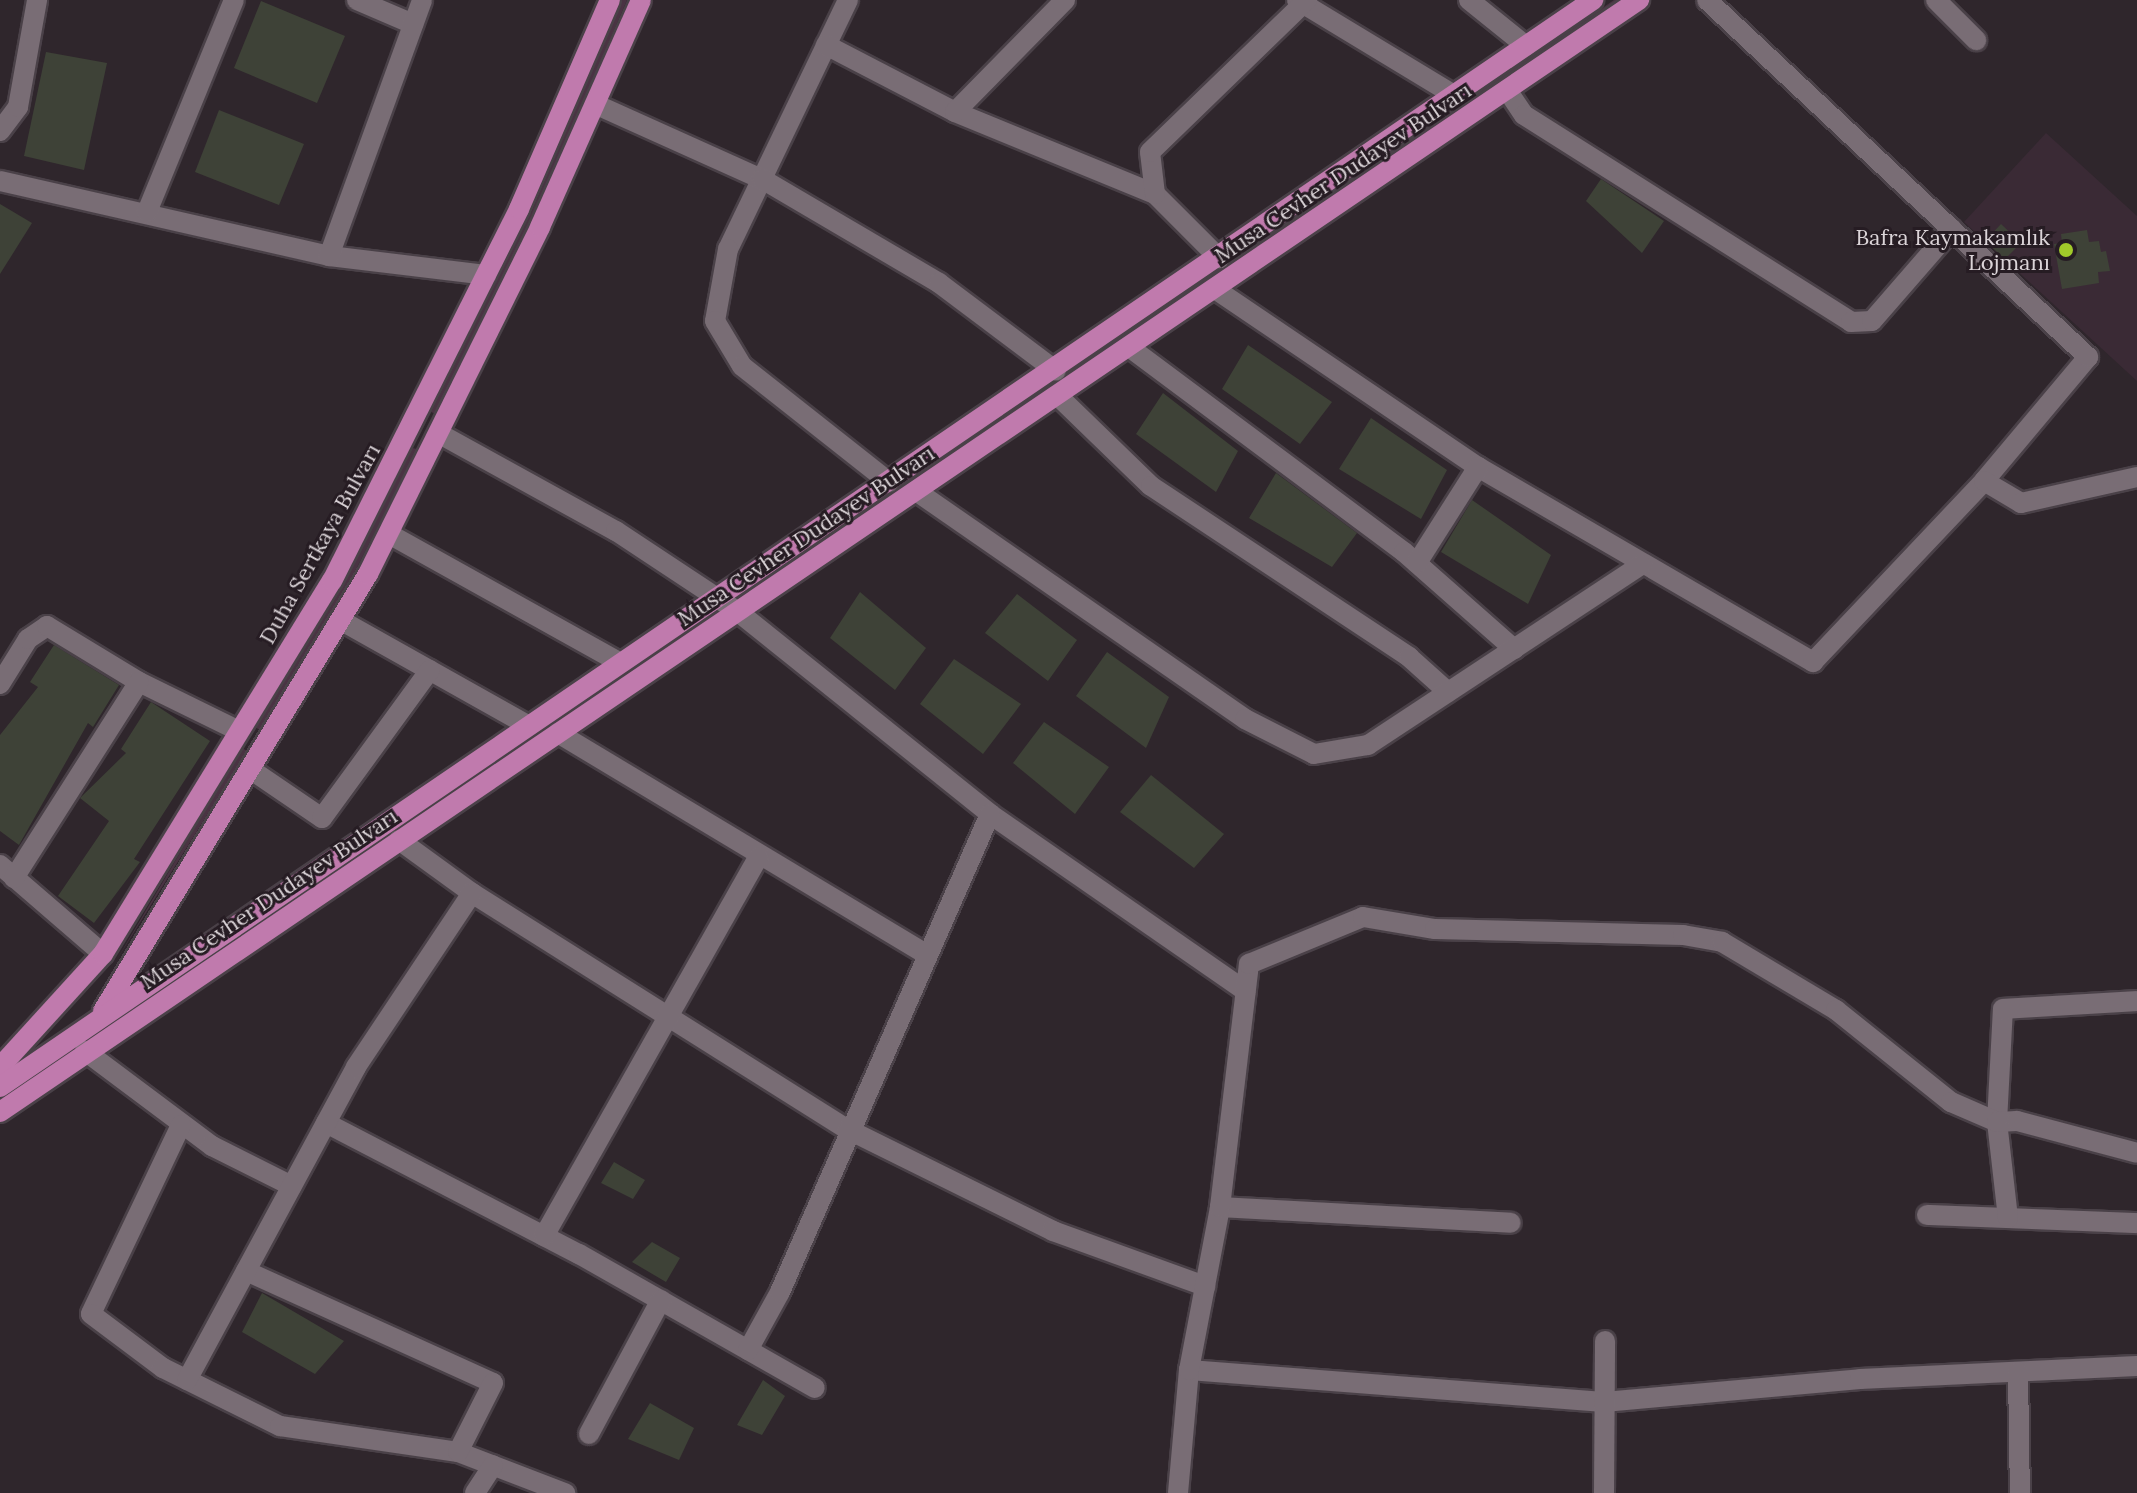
<!DOCTYPE html>
<meta charset="utf-8">
<style>
body{margin:0}
#map{position:relative;width:2137px;height:1493px;overflow:hidden;background:#2f262c;font-family:Lora,serif}
div>[style]{position:absolute}
.built>*{inset:0;background:#3a2a35}
.green>*{inset:0;background:#4a3343}
.building>*{inset:0;background:#3e4237}
.roads{filter:drop-shadow(2px 0 #4a4148) drop-shadow(-2px 0 #4a4148) drop-shadow(0 2px #4a4148) drop-shadow(0 -2px #4a4148)}
.minor>*{height:20px;margin:-10px;padding:0 10px;transform-origin:10px;border-radius:10px;background:#796d75}
.major>*{height:20px;margin:-10px;padding:0 10px;transform-origin:10px;border-radius:10px;background:#c07aad}
.dots>*{width:22px;height:22px;translate:-50% -50%;box-sizing:border-box;border:4px solid #261c23;border-radius:50%}
span{translate:-50% -50%;white-space:nowrap;text-align:center;line-height:1.15;-webkit-text-stroke:6px #261c23;paint-order:stroke}
.street-label{font-size:22px;color:#dbd4d8}
.poi-label{font-size:22px;color:#dbd4d8}
.right{translate:-100% -50%;text-align:right}
</style>
<div id="map">
<div class="built">
<div style="clip-path:polygon(2046px 133px,2137px 216px,2137px 381px,1964px 222px)"></div>
</div>
<div class="green">
<div style="clip-path:polygon(622px 0,627px 0,535px 214px,436px 414px,431px 412px,531px 213px)"></div>
<div style="clip-path:polygon(1614px 0,1623px 0,1242px 255px)"></div>
<div style="clip-path:polygon(1037px 394px,1040px 398px,765px 581px,763px 577px)"></div>
<div style="clip-path:polygon(412px 448px,417px 449px,342px 597px,260px 730px,255px 727px,336px 598px)"></div>
<div style="clip-path:polygon(711px 612px,715px 617px,113px 1021px)"></div>
<div style="clip-path:polygon(242px 748px,247px 751px,116px 961px)"></div>
</div>
<div class="building">
<div style="clip-path:polygon(261px 1px,345px 36px,317px 103px,234px 68px)"></div>
<div style="clip-path:polygon(46px 52px,107px 63px,84px 170px,24px 156px)"></div>
<div style="clip-path:polygon(219px 110px,304px 144px,279px 205px,195px 172px)"></div>
<div style="clip-path:polygon(1601px 179px,1664px 221px,1642px 253px,1586px 201px)"></div>
<div style="clip-path:polygon(0 204px,32px 223px,0 274px)"></div>
<div style="clip-path:polygon(2001px 224px,2021px 243px,2005px 259px,1985px 241px)"></div>
<div style="clip-path:polygon(2087px 230px,2089px 242px,2099px 241px,2101px 252px,2106px 251px,2110px 271px,2098px 272px,2099px 283px,2062px 289px,2054px 244px,2062px 243px,2061px 234px)"></div>
<div style="clip-path:polygon(1248px 345px,1332px 402px,1300px 444px,1222px 389px)"></div>
<div style="clip-path:polygon(1163px 393px,1238px 451px,1216px 492px,1136px 434px)"></div>
<div style="clip-path:polygon(1371px 418px,1447px 470px,1421px 519px,1339px 469px)"></div>
<div style="clip-path:polygon(1276px 473px,1357px 533px,1332px 567px,1249px 518px)"></div>
<div style="clip-path:polygon(1472px 500px,1551px 555px,1528px 604px,1441px 552px)"></div>
<div style="clip-path:polygon(860px 592px,926px 648px,895px 690px,830px 638px)"></div>
<div style="clip-path:polygon(1017px 594px,1077px 640px,1048px 681px,985px 633px)"></div>
<div style="clip-path:polygon(54px 645px,119px 685px,93px 727px,88px 723px,19px 845px,0 831px,0 735px,38px 687px,30px 682px)"></div>
<div style="clip-path:polygon(1107px 652px,1169px 697px,1146px 748px,1076px 696px)"></div>
<div style="clip-path:polygon(954px 659px,1021px 704px,983px 754px,920px 704px)"></div>
<div style="clip-path:polygon(151px 702px,210px 741px,134px 859px,140px 862px,94px 923px,58px 896px,109px 821px,80px 798px,126px 753px,121px 749px)"></div>
<div style="clip-path:polygon(1044px 722px,1109px 767px,1075px 814px,1013px 763px)"></div>
<div style="clip-path:polygon(1151px 775px,1224px 834px,1194px 868px,1120px 812px)"></div>
<div style="clip-path:polygon(614px 1162px,645px 1180px,633px 1199px,601px 1183px)"></div>
<div style="clip-path:polygon(652px 1242px,680px 1258px,666px 1282px,632px 1262px)"></div>
<div style="clip-path:polygon(262px 1293px,344px 1341px,315px 1374px,242px 1332px)"></div>
<div style="clip-path:polygon(763px 1380px,785px 1396px,762px 1435px,737px 1425px)"></div>
<div style="clip-path:polygon(650px 1403px,694px 1428px,679px 1460px,628px 1439px)"></div>
</div>
<div class="roads">
<div class="minor">
<div style="left:357px;top:0;width:61px;rotate:23.2deg"></div>
<div style="left:848px;top:0;width:276px;rotate:115.7deg"></div>
<div style="left:728px;top:249px;width:73px;rotate:100.2deg"></div>
<div style="left:715px;top:321px;width:52px;rotate:59deg"></div>
<div style="left:742px;top:366px;width:187px;rotate:38.3deg"></div>
<div style="left:1297px;top:0;width:184px;rotate:31.2deg"></div>
<div style="left:1469px;top:0;width:73px;rotate:38.9deg"></div>
<div style="left:1936px;top:0;width:57px;rotate:45deg"></div>
<div style="left:826px;top:45px;width:145px;rotate:27.4deg"></div>
<div style="left:955px;top:112px;width:216px;rotate:22.3deg"></div>
<div style="left:1155px;top:194px;width:91px;rotate:45deg"></div>
<div style="left:1507px;top:90px;width:30px;rotate:56deg"></div>
<div style="left:1524px;top:115px;width:387px;rotate:32.3deg"></div>
<div style="left:1851px;top:322px;width:21px;rotate:-3deg"></div>
<div style="left:1872px;top:321px;width:122px;rotate:-49deg"></div>
<div style="left:597px;top:105px;width:181px;rotate:24.2deg"></div>
<div style="left:762px;top:179px;width:205px;rotate:30.4deg"></div>
<div style="left:939px;top:283px;width:146px;rotate:36.9deg"></div>
<div style="left:955px;top:112px;width:157px;rotate:-45.5deg"></div>
<div style="left:0;top:131px;width:30px;rotate:-53deg"></div>
<div style="left:18px;top:107px;width:109px;rotate:-79.9deg"></div>
<div style="left:0;top:181px;width:337px;rotate:12.8deg"></div>
<div style="left:329px;top:256px;width:158px;rotate:6.9deg"></div>
<div style="left:1155px;top:194px;width:42px;rotate:-96.8deg"></div>
<div style="left:1150px;top:152px;width:219px;rotate:-44.1deg"></div>
<div style="left:147px;top:212px;width:229px;rotate:-67.7deg"></div>
<div style="left:329px;top:256px;width:272px;rotate:-70deg"></div>
<div style="left:1215px;top:289px;width:318px;rotate:34.1deg"></div>
<div style="left:1478px;top:467px;width:388px;rotate:30.2deg"></div>
<div style="left:1813px;top:662px;width:249px;rotate:-46.6deg"></div>
<div style="left:1984px;top:481px;width:162px;rotate:-50deg"></div>
<div style="left:2088px;top:357px;width:522px;rotate:-136.86deg"></div>
<div style="left:1129px;top:347px;width:343px;rotate:36.7deg"></div>
<div style="left:1404px;top:552px;width:147px;rotate:41.4deg"></div>
<div style="left:1058px;top:396px;width:129px;rotate:44.1deg"></div>
<div style="left:1151px;top:486px;width:310px;rotate:33.5deg"></div>
<div style="left:1409px;top:657px;width:52px;rotate:41.9deg"></div>
<div style="left:440px;top:434px;width:201px;rotate:28.9deg"></div>
<div style="left:616px;top:531px;width:145px;rotate:33.5deg"></div>
<div style="left:737px;top:611px;width:324px;rotate:38.7deg"></div>
<div style="left:990px;top:814px;width:311px;rotate:34.7deg"></div>
<div style="left:1984px;top:481px;width:43px;rotate:30.7deg"></div>
<div style="left:2021px;top:503px;width:119px;rotate:-12.6deg"></div>
<div style="left:916px;top:491px;width:400px;rotate:34.7deg"></div>
<div style="left:1245px;top:719px;width:77px;rotate:26.9deg"></div>
<div style="left:1314px;top:754px;width:55px;rotate:-9.5deg"></div>
<div style="left:1368px;top:745px;width:327px;rotate:-33.4deg"></div>
<div style="left:389px;top:534px;width:263px;rotate:29.1deg"></div>
<div style="left:1417px;top:563px;width:114px;rotate:-57.6deg"></div>
<div style="left:342px;top:621px;width:212px;rotate:29.3deg"></div>
<div style="left:0;top:684px;width:53px;rotate:-58.1deg"></div>
<div style="left:28px;top:639px;width:23px;rotate:-34deg"></div>
<div style="left:47px;top:626px;width:108px;rotate:31.3deg"></div>
<div style="left:139px;top:682px;width:111px;rotate:26.1deg"></div>
<div style="left:558px;top:733px;width:431px;rotate:31deg"></div>
<div style="left:250px;top:769px;width:87px;rotate:34.2deg"></div>
<div style="left:322px;top:818px;width:183px;rotate:-53.9deg"></div>
<div style="left:399px;top:840px;width:90px;rotate:36deg"></div>
<div style="left:472px;top:893px;width:445px;rotate:32.2deg"></div>
<div style="left:849px;top:1130px;width:228px;rotate:26.3deg"></div>
<div style="left:1053px;top:1231px;width:162px;rotate:19.9deg"></div>
<div style="left:0;top:865px;width:136px;rotate:40.8deg"></div>
<div style="left:14px;top:878px;width:232px;rotate:-57.5deg"></div>
<div style="left:85px;top:1051px;width:159px;rotate:36.8deg"></div>
<div style="left:212px;top:1146px;width:89px;rotate:26.6deg"></div>
<div style="left:326px;top:1123px;width:285px;rotate:27.4deg"></div>
<div style="left:579px;top:1254px;width:271px;rotate:29.6deg"></div>
<div style="left:181px;top:1125px;width:209px;rotate:115.5deg"></div>
<div style="left:91px;top:1314px;width:90px;rotate:36.9deg"></div>
<div style="left:163px;top:1368px;width:131px;rotate:26.4deg"></div>
<div style="left:280px;top:1426px;width:180px;rotate:8.3deg"></div>
<div style="left:458px;top:1452px;width:115px;rotate:21deg"></div>
<div style="left:1220px;top:1207px;width:291px;rotate:3.1deg"></div>
<div style="left:1927px;top:1215px;width:210px;rotate:2.2deg"></div>
<div style="left:2008px;top:1218px;width:97px;rotate:-96.5deg"></div>
<div style="left:1997px;top:1122px;width:113px;rotate:-87deg"></div>
<div style="left:2003px;top:1009px;width:134px;rotate:-3.4deg"></div>
<div style="left:544px;top:1236px;width:435px;rotate:-60.5deg"></div>
<div style="left:246px;top:1271px;width:271px;rotate:24.4deg"></div>
<div style="left:493px;top:1383px;width:77px;rotate:116.9deg"></div>
<div style="left:748px;top:1350px;width:66px;rotate:-61.1deg"></div>
<div style="left:780px;top:1292px;width:522px;rotate:-66.28deg"></div>
<div style="left:1189px;top:1370px;width:416px;rotate:4.4deg"></div>
<div style="left:1604px;top:1402px;width:257px;rotate:-5.1deg"></div>
<div style="left:1860px;top:1379px;width:277px;rotate:-2.7deg"></div>
<div style="left:2018px;top:1372px;width:121px;rotate:89.1deg"></div>
<div style="left:187px;top:1380px;width:356px;rotate:-61.6deg"></div>
<div style="left:356px;top:1067px;width:209px;rotate:-56.3deg"></div>
<div style="left:589px;top:1434px;width:152px;rotate:-61.8deg"></div>
<div style="left:475px;top:1493px;width:33px;rotate:-57deg"></div>
<div style="left:1178px;top:1493px;width:123px;rotate:-84.9deg"></div>
<div style="left:1189px;top:1370px;width:166px;rotate:-79.2deg"></div>
<div style="left:1220px;top:1207px;width:245px;rotate:-83.2deg"></div>
<div style="left:1249px;top:964px;width:123px;rotate:-22.4deg"></div>
<div style="left:1363px;top:917px;width:73px;rotate:9.5deg"></div>
<div style="left:1435px;top:929px;width:248px;rotate:1.4deg"></div>
<div style="left:1683px;top:935px;width:40px;rotate:10deg"></div>
<div style="left:1722px;top:942px;width:133px;rotate:30.8deg"></div>
<div style="left:1836px;top:1010px;width:147px;rotate:38.7deg"></div>
<div style="left:1951px;top:1102px;width:50px;rotate:23.5deg"></div>
<div style="left:1997px;top:1122px;width:20px;rotate:-3deg"></div>
<div style="left:2017px;top:1121px;width:124px;rotate:14.9deg"></div>
<div style="left:1604px;top:1493px;width:152px;rotate:-89.6deg"></div>
</div>
<div class="major">
<div style="left:103px;top:1011px;width:511px;rotate:-58.77deg"></div>
<div style="left:368px;top:574px;width:387px;rotate:-63.6deg"></div>
<div style="left:540px;top:227px;width:248px;rotate:-66deg"></div>
<div style="left:0;top:1067px;width:153px;rotate:-47.7deg"></div>
<div style="left:103px;top:954px;width:438px;rotate:-58.5deg"></div>
<div style="left:332px;top:581px;width:416px;rotate:-63.3deg"></div>
<div style="left:519px;top:209px;width:228px;rotate:-66.5deg"></div>
<div style="left:0;top:1087px;width:1929px;rotate:-34.31deg"></div>
<div style="left:0;top:1112px;width:1981px;rotate:-34.16deg"></div>
</div>
</div>
<div class="dots">
<div style="left:2066px;top:250px;background:#a1c92a"></div>
</div>
<div class="street-label">
<span style="left:1343px;top:173px;rotate:-34deg">Musa Cevher Dudayev Bulvarı</span>
<span style="left:806px;top:536px;rotate:-34deg">Musa Cevher Dudayev Bulvarı</span>
<span style="left:320px;top:544px;rotate:-61deg">Duha Sertkaya Bulvarı</span>
<span style="left:269px;top:899px;rotate:-34deg">Musa Cevher Dudayev Bulvarı</span>
</div>
<div class="poi-label">
<span class="right" style="left:2050px;top:250px">Bafra Kaymakamlık<br>Lojmanı</span>
</div>
</div>
